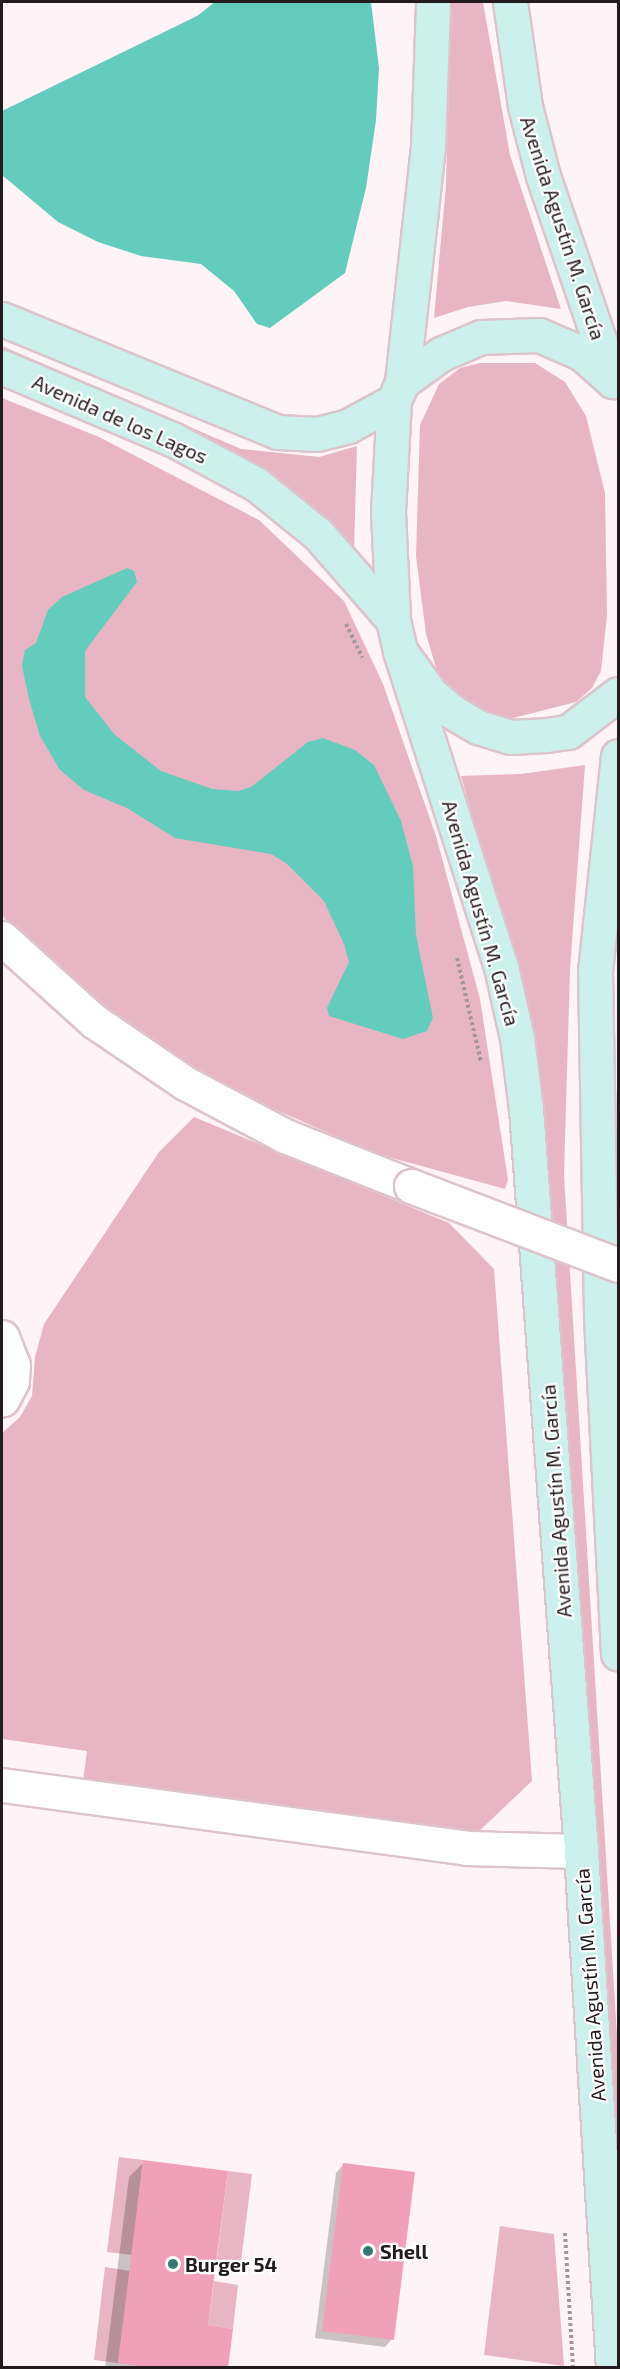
<!DOCTYPE html>
<meta charset="utf-8">
<style>
body{margin:0}
#map{position:relative;width:620px;height:2369px;overflow:hidden;background:#fef3f6;font-family:"Exo 2",sans-serif}
div>[style]{position:absolute}
.green>*{inset:0;background:#e7b5c3}
.water>*{inset:0;background:#64ccbc}
.shadow>*{inset:0;background:#0003}
.building>*{inset:0;background:#f1a0ba}
.path>*{height:4px;margin-top:-2px;transform-origin:0;background:repeating-linear-gradient(90deg,#a09699 0 3px,transparent 0 6px)}
.roads{filter:drop-shadow(2px 0 #ddc4cb) drop-shadow(-2px 0 #ddc4cb) drop-shadow(0 2px #ddc4cb) drop-shadow(0 -2px #ddc4cb)}
.street>*{height:33px;margin:-16.5px;padding:0 16.5px;transform-origin:16.5px;border-radius:16.5px;background:#fff}
.secondary>*{height:33px;margin:-16.5px;padding:0 16.5px;transform-origin:16.5px;border-radius:16.5px;background:#ccf1ec}
.bridges{filter:drop-shadow(2px 0 #ddc4cb) drop-shadow(-2px 0 #ddc4cb) drop-shadow(0 2px #ddc4cb) drop-shadow(0 -2px #ddc4cb)}
.street-bridge>*{height:33px;margin:-16.5px;padding:0 16.5px;transform-origin:16.5px;border-radius:16.5px;background:#fff}
.dots>*{width:16px;height:16px;translate:-50% -50%;box-sizing:border-box;border:3px solid #fff;border-radius:50%}
span{translate:-50% -50%;white-space:nowrap;text-align:center;line-height:1.15;-webkit-text-stroke:4.5px #fff;paint-order:stroke}
.street-label{font-size:20px;color:#241b1e}
.poi-label{font-size:20px;color:#241b1e;font-weight:700}
.left{translate:0 -50%;text-align:left}
.frame{position:absolute;inset:0;border:3px solid #241b1e;pointer-events:none}
</style>
<div id="map">
<div class="green">
<div style="clip-path:polygon(451px 2px,483px 2px,510px 155px,561px 309px,506px 301px,468px 307px,434px 318px,446px 185px)"></div>
<div style="clip-path:polygon(2px 346px,241px 449px,319px 457px,357px 446px,354px 551px,2px 357px)"></div>
<div style="clip-path:polygon(480px 363px,535px 363px,565px 382px,586px 416px,605px 493px,607px 615px,601px 671px,592px 688px,576px 702px,501px 721px,451px 695px,439px 678px,426px 634px,416px 556px,420px 425px,439px 384px,460px 368px)"></div>
<div style="clip-path:polygon(2px 398px,99px 437px,259px 520px,344px 601px,383px 684px,436px 836px,480px 999px,508px 1180px,505px 1189px,374px 1153px,251px 1099px,165px 1052px,91px 998px,20px 938px,2px 915px)"></div>
<div style="clip-path:polygon(585px 765px,570px 969px,564px 1175px,618px 2052px,618px 2303px,547px 1175px,524px 998px,461px 776px,521px 774px)"></div>
<div style="clip-path:polygon(194px 1117px,449px 1223px,494px 1269px,532px 1781px,474px 1836px,83px 1781px,87px 1751px,2px 1739px,2px 1433px,20px 1417px,32px 1396px,35px 1357px,44px 1324px,159px 1152px)"></div>
<div style="clip-path:polygon(119px 2157px,143px 2160px,132px 2255px,107px 2252px)"></div>
<div style="clip-path:polygon(228px 2171px,252px 2174px,240px 2269px,216px 2266px)"></div>
<div style="clip-path:polygon(500px 2226px,554px 2234px,564px 2366px,484px 2355px)"></div>
<div style="clip-path:polygon(105px 2267px,130px 2271px,118px 2363px,94px 2360px)"></div>
<div style="clip-path:polygon(214px 2281px,238px 2285px,233px 2329px,208px 2325px)"></div>
</div>
<div class="water">
<div style="clip-path:polygon(215px 2px,371px 2px,379px 68px,376px 120px,366px 188px,345px 273px,270px 328px,257px 324px,234px 291px,201px 264px,141px 256px,98px 242px,58px 222px,2px 175px,2px 111px,197px 16px)"></div>
<div style="clip-path:polygon(127px 568px,134px 571px,137px 582px,85px 651px,85px 697px,115px 735px,161px 771px,212px 789px,238px 791px,251px 787px,308px 742px,323px 738px,355px 750px,374px 765px,401px 821px,413px 866px,416px 935px,433px 1018px,427px 1031px,403px 1039px,329px 1016px,327px 1008px,349px 962px,344px 944px,324px 901px,286px 863px,271px 854px,175px 838px,127px 808px,84px 790px,60px 770px,40px 736px,29px 699px,22px 666px,25px 650px,36px 643px,48px 610px,62px 597px)"></div>
</div>
<div class="shadow">
<div style="clip-path:polygon(144px 2162px,207px 2326px,226px 2368px,105px 2368px,129px 2177px)"></div>
<div style="clip-path:polygon(343px 2165px,392px 2339px,385px 2347px,315px 2338px,336px 2173px)"></div>
</div>
<div class="building">
<div style="clip-path:polygon(143px 2160px,228px 2171px,208px 2325px,233px 2329px,228px 2368px,155px 2368px,118px 2363px)"></div>
<div style="clip-path:polygon(343px 2163px,415px 2172px,394px 2340px,322px 2331px)"></div>
</div>
<div class="path">
<div style="left:346px;top:624px;width:37px;rotate:64deg"></div>
<div style="left:457px;top:958px;width:107px;rotate:77deg"></div>
<div style="left:565px;top:2233px;width:135px;rotate:86.6deg"></div>
</div>
<div class="roads">
<div class="street">
<div style="left:2px;top:938px;width:124px;rotate:42.1deg"></div>
<div style="left:94px;top:1021px;width:110px;rotate:34.3deg"></div>
<div style="left:185px;top:1083px;width:113px;rotate:27.9deg"></div>
<div style="left:285px;top:1136px;width:136px;rotate:21.6deg"></div>
<div style="left:2px;top:1337px;width:30px;rotate:69deg"></div>
<div style="left:13px;top:1365px;width:16px;rotate:94deg"></div>
<div style="left:12px;top:1381px;width:21px;rotate:118deg"></div>
<div style="left:2px;top:1785px;width:468px;rotate:7.7deg"></div>
<div style="left:466px;top:1848px;width:115px;rotate:1.5deg"></div>
</div>
<div class="secondary">
<div style="left:510px;top:2px;width:105px;rotate:81.8deg"></div>
<div style="left:525px;top:106px;width:72px;rotate:75.6deg"></div>
<div style="left:543px;top:176px;width:217px;rotate:71.1deg"></div>
<div style="left:2px;top:319px;width:298px;rotate:22.3deg"></div>
<div style="left:278px;top:432px;width:39px;rotate:3deg"></div>
<div style="left:317px;top:434px;width:32px;rotate:-14deg"></div>
<div style="left:348px;top:426px;width:52px;rotate:-28.5deg"></div>
<div style="left:2px;top:367px;width:185px;rotate:23deg"></div>
<div style="left:172px;top:439px;width:95px;rotate:28.2deg"></div>
<div style="left:256px;top:484px;width:80px;rotate:38.9deg"></div>
<div style="left:318px;top:534px;width:114px;rotate:48.9deg"></div>
<div style="left:613px;top:381px;width:43px;rotate:-138.8deg"></div>
<div style="left:581px;top:353px;width:46px;rotate:-156.8deg"></div>
<div style="left:539px;top:335px;width:58px;rotate:178deg"></div>
<div style="left:481px;top:337px;width:43px;rotate:157deg"></div>
<div style="left:441px;top:354px;width:48px;rotate:144.3deg"></div>
<div style="left:402px;top:382px;width:21px;rotate:113deg"></div>
<div style="left:394px;top:401px;width:111px;rotate:93.1deg"></div>
<div style="left:388px;top:512px;width:108px;rotate:87.3deg"></div>
<div style="left:393px;top:620px;width:32px;rotate:77deg"></div>
<div style="left:400px;top:651px;width:53px;rotate:54.2deg"></div>
<div style="left:431px;top:694px;width:26px;rotate:40deg"></div>
<div style="left:451px;top:711px;width:31px;rotate:31deg"></div>
<div style="left:478px;top:727px;width:34px;rotate:17deg"></div>
<div style="left:510px;top:737px;width:36px;rotate:-3deg"></div>
<div style="left:546px;top:735px;width:22px;rotate:-8deg"></div>
<div style="left:568px;top:732px;width:63px;rotate:-37.2deg"></div>
<div style="left:402px;top:382px;width:236px;rotate:-83.7deg"></div>
<div style="left:428px;top:147px;width:145px;rotate:-88deg"></div>
<div style="left:400px;top:651px;width:332px;rotate:72.3deg"></div>
<div style="left:501px;top:967px;width:73px;rotate:77.3deg"></div>
<div style="left:517px;top:1038px;width:72px;rotate:82.8deg"></div>
<div style="left:526px;top:1109px;width:744px;rotate:85.76deg"></div>
<div style="left:581px;top:1851px;width:518px;rotate:86.46deg"></div>
<div style="left:618px;top:756px;width:215px;rotate:96.1deg"></div>
<div style="left:595px;top:970px;width:348px;rotate:89deg"></div>
<div style="left:601px;top:1318px;width:336px;rotate:87.1deg"></div>
</div>
</div>
<div class="bridges">
<div class="street-bridge">
<div style="left:411px;top:1186px;width:222px;rotate:20.9deg"></div>
</div>
</div>
<div class="dots">
<div style="left:368px;top:2251px;background:#367b71"></div>
<div style="left:173px;top:2264px;background:#367b71"></div>
</div>
<div class="street-label">
<span style="left:563px;top:228px;rotate:72deg">Avenida Agustín M. García</span>
<span style="left:120px;top:419px;rotate:24deg">Avenida de los Lagos</span>
<span style="left:481px;top:913px;rotate:74deg">Avenida Agustín M. García</span>
<span style="left:556px;top:1501px;rotate:-94deg">Avenida Agustín M. García</span>
<span style="left:590px;top:1985px;rotate:-94deg">Avenida Agustín M. García</span>
</div>
<div class="poi-label">
<span class="left" style="left:380px;top:2251px">Shell</span>
<span class="left" style="left:185px;top:2264px">Burger 54</span>
</div>
<div class="frame"></div>
</div>
